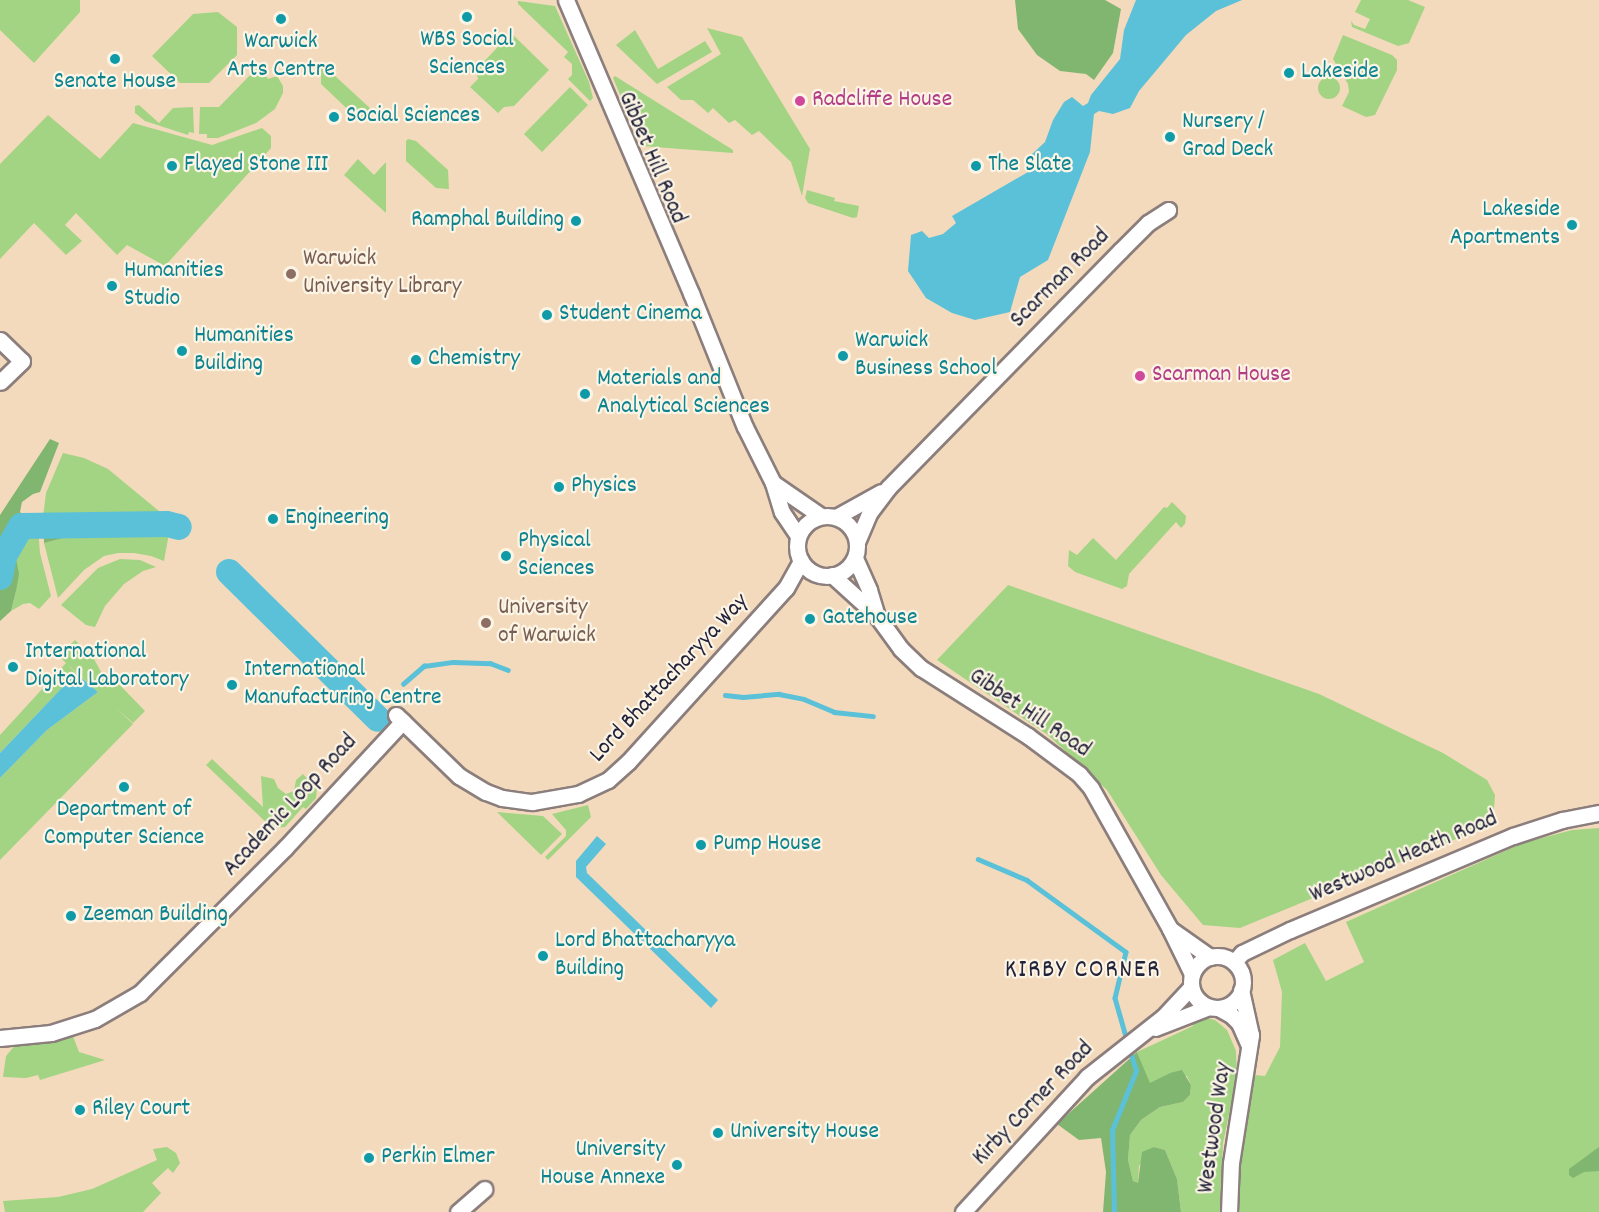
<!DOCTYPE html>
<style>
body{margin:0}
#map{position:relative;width:1599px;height:1212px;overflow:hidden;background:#f4dabc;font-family:Dekko,sans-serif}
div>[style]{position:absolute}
.green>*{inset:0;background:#a2d483}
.round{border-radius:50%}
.forest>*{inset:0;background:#81b671}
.water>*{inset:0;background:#5bc1d8}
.stream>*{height:4.5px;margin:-2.25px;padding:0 2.25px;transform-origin:2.25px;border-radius:2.25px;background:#5bc1d8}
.river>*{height:26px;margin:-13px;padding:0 13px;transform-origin:13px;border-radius:13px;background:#5bc1d8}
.roads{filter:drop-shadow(2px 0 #8b7e7c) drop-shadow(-2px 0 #8b7e7c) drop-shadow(0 2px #8b7e7c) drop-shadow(0 -2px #8b7e7c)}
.minor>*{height:15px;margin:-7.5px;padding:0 7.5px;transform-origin:7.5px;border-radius:7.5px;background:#fff}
.minor>.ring{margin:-7.5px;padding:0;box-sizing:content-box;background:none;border:15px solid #fff;border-radius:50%}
.dots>*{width:16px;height:16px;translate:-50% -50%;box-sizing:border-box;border:3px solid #fcf5e5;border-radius:50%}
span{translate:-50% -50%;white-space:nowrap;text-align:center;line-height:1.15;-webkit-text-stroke:4.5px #fcf5e5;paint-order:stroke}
.culture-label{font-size:24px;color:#0d838f}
.left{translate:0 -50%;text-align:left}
.right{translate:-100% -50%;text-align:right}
.hotel-label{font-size:24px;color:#b23c85}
.street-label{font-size:24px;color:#22223b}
.education-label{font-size:24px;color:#785e54}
.neighbourhood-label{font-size:26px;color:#22223b;letter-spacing:1.5px}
</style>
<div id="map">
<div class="green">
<div style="clip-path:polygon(0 0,80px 0,80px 12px,34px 63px,0 30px)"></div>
<div style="clip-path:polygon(1361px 0,1408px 0,1425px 7px,1409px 43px,1398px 46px,1352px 27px,1351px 21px,1354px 25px,1365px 29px,1370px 19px,1355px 12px)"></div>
<div style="clip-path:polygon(518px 1px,555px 6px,589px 82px,593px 98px,590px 101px,568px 79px,572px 75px,572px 64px,564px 57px,568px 52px,518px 4px)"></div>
<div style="clip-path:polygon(218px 12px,237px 27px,237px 55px,209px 83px,180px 83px,152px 56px,193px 14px)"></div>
<div style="clip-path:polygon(707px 28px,742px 37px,810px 149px,802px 196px,791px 162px,759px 131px,752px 135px,735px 120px,729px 123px,713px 108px,708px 113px,693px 100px,681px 100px,667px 87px,721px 54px)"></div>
<div style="clip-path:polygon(635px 30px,658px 69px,705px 41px,712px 52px,657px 84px,616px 45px)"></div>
<div style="clip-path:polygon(511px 33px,549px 70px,514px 106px,504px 107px,498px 113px,470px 87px,478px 79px,476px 70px)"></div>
<div style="clip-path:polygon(1343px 35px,1392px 55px,1397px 60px,1397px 70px,1375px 115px,1366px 117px,1342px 106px,1349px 92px,1348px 84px,1333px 59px)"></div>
<div style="clip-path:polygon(321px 63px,372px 110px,361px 122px,321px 84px)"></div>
<div style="clip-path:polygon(260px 65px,268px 71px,266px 76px,268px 79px,277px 76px,283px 86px,283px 93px,275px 109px,256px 123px,218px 138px,207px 138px,207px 134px,199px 134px,200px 107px,219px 107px)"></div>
<div style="clip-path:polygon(615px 76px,733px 150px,733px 153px,642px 146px,613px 78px)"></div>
<div class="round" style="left:1318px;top:77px;width:22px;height:22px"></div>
<div style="clip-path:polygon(570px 87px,588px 105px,542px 152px,524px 134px)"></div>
<div style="clip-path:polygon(139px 105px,159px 123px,173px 108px,193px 107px,194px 133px,189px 132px,188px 135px,145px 121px,135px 113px,135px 106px)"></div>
<div style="clip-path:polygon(48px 115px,100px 159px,133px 123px,212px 145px,262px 128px,271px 136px,271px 148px,165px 266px,127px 245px,117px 255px,76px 213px,65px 225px,82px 241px,66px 255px,34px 223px,0 259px,0 164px)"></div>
<div style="clip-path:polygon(408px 139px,416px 141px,448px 170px,449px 189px,436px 188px,406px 161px,406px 141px)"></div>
<div style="clip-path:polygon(358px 159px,374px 175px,386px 162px,386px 213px,344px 175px)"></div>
<div style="clip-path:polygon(807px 190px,835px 198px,834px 201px,859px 206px,857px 217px,853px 218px,808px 203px,805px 198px)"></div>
<div style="clip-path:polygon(63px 453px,84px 458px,108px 469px,165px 516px,120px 514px,43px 517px,46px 493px)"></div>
<div style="clip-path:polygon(1172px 502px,1186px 516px,1185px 524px,1181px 528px,1176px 522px,1129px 574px,1127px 586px,1122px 589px,1075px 572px,1068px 566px,1069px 550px,1077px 555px,1093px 538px,1116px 560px,1164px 507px,1167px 508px)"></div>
<div style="clip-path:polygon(38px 528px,40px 553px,51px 596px,39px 609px,30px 603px,23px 604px,11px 611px,16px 591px,17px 557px,14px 547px)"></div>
<div style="clip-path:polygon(91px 531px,169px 533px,164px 561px,151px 556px,134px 553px,118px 553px,104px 556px,84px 570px,58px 598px,44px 543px)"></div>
<div style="clip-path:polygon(120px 559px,140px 560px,156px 567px,143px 571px,124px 584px,105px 606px,95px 627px,86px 625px,61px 605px,98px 568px)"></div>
<div style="clip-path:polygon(1008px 585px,1319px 694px,1443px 753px,1487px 780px,1495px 795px,1494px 809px,1487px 822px,1478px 830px,1240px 928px,1203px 925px,1161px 875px,1107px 790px,1048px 735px,937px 660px)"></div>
<div style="clip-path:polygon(75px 640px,94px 659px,101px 672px,112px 677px,145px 711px,133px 723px,115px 707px,133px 724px,0 860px,0 778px,47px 730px,98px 692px,67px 664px,76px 673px,0 753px,0 735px,66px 663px,59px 656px)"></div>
<div style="clip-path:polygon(212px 759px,263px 807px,261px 776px,274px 779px,278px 788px,286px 794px,294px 791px,296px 780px,303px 774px,317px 789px,316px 798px,306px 809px,303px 807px,285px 827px,272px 828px,206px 765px)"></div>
<div style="clip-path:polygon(588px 805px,591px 817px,548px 860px,545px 857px,566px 836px,566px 830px,552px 814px)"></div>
<div style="clip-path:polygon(497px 812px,543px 816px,562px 834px,541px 855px)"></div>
<div style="clip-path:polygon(1599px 828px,1599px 1212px,1236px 1212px,1242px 1133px,1255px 1075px,1265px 1076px,1280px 1047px,1282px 992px,1273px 960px,1305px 943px,1326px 981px,1364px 962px,1346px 922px,1523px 843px,1572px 830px)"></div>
<div style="clip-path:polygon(1207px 1018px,1215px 1020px,1227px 1030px,1236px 1051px,1237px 1076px,1223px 1143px,1220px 1212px,1181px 1212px,1177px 1179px,1165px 1150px,1154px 1147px,1139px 1166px,1138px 1184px,1133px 1181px,1128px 1160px,1130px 1135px,1141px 1120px,1160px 1107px,1183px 1102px,1190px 1095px,1191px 1085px,1187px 1076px,1170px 1073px,1150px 1084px,1137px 1052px,1193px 1026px,1192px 1022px)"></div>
<div style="clip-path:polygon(71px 1031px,79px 1052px,105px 1060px,40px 1080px,38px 1075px,26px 1078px,3px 1077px,6px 1056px,17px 1043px)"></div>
<div style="clip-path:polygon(167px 1147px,176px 1153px,180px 1163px,173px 1173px,168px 1168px,152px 1183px,161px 1193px,143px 1212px,5px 1212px,3px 1201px,58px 1197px,92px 1189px,157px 1160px,153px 1149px)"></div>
</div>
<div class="forest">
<div style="clip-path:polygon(1015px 0,1105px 0,1121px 9px,1113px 53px,1094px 80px,1086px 74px,1060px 71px,1037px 55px,1018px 29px)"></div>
<div style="clip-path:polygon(50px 439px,59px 443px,40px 492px,33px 494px,22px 502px,20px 512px,27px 518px,37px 520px,38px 528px,14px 547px,19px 574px,16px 591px,11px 611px,0 621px,0 515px)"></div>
<div style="clip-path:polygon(120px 514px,165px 516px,169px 533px,91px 531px,44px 543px,43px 517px)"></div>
<div style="clip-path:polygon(1137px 1052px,1150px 1083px,1170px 1073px,1182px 1070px,1191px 1085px,1190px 1095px,1183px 1102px,1160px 1107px,1141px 1120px,1130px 1135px,1128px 1160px,1133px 1181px,1138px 1183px,1142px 1152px,1154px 1147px,1165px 1150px,1177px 1179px,1181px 1212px,1103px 1212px,1106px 1172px,1101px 1138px,1079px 1140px,1057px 1124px)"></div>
<div style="clip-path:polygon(1599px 1147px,1599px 1171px,1584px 1172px,1573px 1178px,1569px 1175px,1569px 1169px)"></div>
</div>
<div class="water">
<div style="clip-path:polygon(1136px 0,1242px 0,1216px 11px,1186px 35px,1139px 91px,1130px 108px,1113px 114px,1099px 111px,1094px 114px,1090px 152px,1048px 260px,1020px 277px,1010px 312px,975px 320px,952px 313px,926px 298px,908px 271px,911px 235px,922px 231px,929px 238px,943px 234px,956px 223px,952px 216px,1035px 168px,1029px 157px,1045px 142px,1053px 120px,1064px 102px,1072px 97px,1083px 106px,1088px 103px,1091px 95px,1120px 59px,1124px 30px)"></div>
<div style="clip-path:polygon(76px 673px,98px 692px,47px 730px,0 778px,0 753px)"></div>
<div style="clip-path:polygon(597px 836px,606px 844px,586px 867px,587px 873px,718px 1000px,711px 1008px,576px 877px,576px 861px)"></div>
</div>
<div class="stream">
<div style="left:403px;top:684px;width:28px;rotate:-41deg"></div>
<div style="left:424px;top:666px;width:29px;rotate:-8deg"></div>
<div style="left:453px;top:662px;width:37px;rotate:2deg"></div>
<div style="left:490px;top:663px;width:19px;rotate:21deg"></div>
<div style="left:725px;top:695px;width:18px;rotate:6deg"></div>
<div style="left:743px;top:697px;width:36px;rotate:-5deg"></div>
<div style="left:779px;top:694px;width:25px;rotate:11deg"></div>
<div style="left:804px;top:699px;width:33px;rotate:23deg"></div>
<div style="left:834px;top:712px;width:39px;rotate:6deg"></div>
<div style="left:378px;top:719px;width:16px;rotate:43deg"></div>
<div style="left:978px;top:859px;width:53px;rotate:23.2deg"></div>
<div style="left:1027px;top:880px;width:122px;rotate:36deg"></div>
<div style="left:1126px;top:952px;width:47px;rotate:103.4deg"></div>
<div style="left:1115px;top:998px;width:44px;rotate:74.1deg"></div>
<div style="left:1114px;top:1212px;width:82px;rotate:-91.4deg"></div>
<div style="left:1112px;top:1130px;width:64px;rotate:-67.9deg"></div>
<div style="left:1136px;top:1071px;width:24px;rotate:-107deg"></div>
</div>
<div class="river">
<div style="left:229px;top:572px;width:209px;rotate:44.6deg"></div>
<div style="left:0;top:577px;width:21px;rotate:-79deg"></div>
<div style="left:4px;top:556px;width:34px;rotate:-60deg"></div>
<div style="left:21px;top:526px;width:146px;rotate:-0.8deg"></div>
<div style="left:167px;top:524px;width:12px;rotate:14deg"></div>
</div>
<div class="roads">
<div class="minor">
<div style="left:566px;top:0;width:319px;rotate:66.9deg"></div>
<div style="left:691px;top:293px;width:144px;rotate:68.1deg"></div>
<div style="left:745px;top:427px;width:63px;rotate:63.4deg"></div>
<div style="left:773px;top:483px;width:30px;rotate:73deg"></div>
<div style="left:782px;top:512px;width:29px;rotate:56deg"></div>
<div style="left:0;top:340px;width:30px;rotate:44deg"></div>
<div style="left:22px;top:361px;width:30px;rotate:136deg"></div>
<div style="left:773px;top:483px;width:58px;rotate:34.5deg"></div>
<div class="ring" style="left:797px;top:516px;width:45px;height:45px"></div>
<div style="left:836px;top:517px;width:51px;rotate:-29.1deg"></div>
<div style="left:857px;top:542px;width:33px;rotate:-67deg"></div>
<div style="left:870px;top:512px;width:31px;rotate:-53deg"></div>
<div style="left:889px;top:487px;width:330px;rotate:-45.6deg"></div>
<div style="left:1120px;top:251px;width:40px;rotate:-45deg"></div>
<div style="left:1148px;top:223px;width:24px;rotate:-33deg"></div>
<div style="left:855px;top:558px;width:35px;rotate:66deg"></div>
<div style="left:869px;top:590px;width:27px;rotate:73deg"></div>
<div style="left:832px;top:575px;width:61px;rotate:42.3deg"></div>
<div style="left:877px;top:616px;width:41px;rotate:54deg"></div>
<div style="left:901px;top:649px;width:28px;rotate:44deg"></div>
<div style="left:921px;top:668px;width:127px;rotate:32.4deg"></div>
<div style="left:1028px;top:736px;width:64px;rotate:36.7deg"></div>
<div style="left:1079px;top:774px;width:18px;rotate:49deg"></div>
<div style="left:1091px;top:788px;width:162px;rotate:60.7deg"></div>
<div style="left:1170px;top:929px;width:50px;rotate:63.9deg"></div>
<div style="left:396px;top:715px;width:88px;rotate:44.1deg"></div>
<div style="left:459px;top:776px;width:31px;rotate:31deg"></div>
<div style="left:486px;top:792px;width:17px;rotate:21deg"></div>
<div style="left:502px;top:798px;width:30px;rotate:8deg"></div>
<div style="left:532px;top:802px;width:47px;rotate:-9.9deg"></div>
<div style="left:578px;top:794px;width:33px;rotate:-25deg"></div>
<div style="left:608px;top:780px;width:27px;rotate:-42deg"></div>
<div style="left:628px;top:762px;width:235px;rotate:-47.8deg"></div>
<div style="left:786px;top:588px;width:31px;rotate:-61deg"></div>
<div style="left:1170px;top:929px;width:49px;rotate:35deg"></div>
<div class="ring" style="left:1191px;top:956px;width:37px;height:37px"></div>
<div style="left:1234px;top:962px;width:12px;rotate:-48deg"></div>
<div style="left:1242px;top:953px;width:53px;rotate:-25.6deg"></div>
<div style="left:1290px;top:930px;width:242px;rotate:-22.9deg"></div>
<div style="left:1513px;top:836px;width:52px;rotate:-18.1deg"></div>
<div style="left:1562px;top:820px;width:38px;rotate:-11deg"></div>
<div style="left:1218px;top:1008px;width:15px;rotate:28deg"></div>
<div style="left:1231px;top:1015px;width:11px;rotate:45deg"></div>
<div style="left:1239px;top:1023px;width:22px;rotate:66deg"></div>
<div style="left:1155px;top:1028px;width:58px;rotate:-21.3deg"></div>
<div style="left:0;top:1038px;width:51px;rotate:-5.6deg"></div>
<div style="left:51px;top:1033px;width:46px;rotate:-17.7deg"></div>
<div style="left:95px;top:1019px;width:52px;rotate:-30deg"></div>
<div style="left:140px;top:993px;width:205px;rotate:-45deg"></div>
<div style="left:285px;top:848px;width:173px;rotate:-47.1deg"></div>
<div style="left:458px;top:1212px;width:35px;rotate:-41deg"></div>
<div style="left:963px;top:1212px;width:183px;rotate:-47.4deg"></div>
<div style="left:1087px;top:1077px;width:97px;rotate:-38.3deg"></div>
<div style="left:1163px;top:1017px;width:41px;rotate:-47deg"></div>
<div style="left:1229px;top:1212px;width:49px;rotate:-87.7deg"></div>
<div style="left:1231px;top:1163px;width:130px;rotate:-81.1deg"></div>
<div style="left:1251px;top:1035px;width:46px;rotate:-102.5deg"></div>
</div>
</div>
<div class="dots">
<div style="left:467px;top:17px;background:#0f9aa8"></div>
<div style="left:281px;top:19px;background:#0f9aa8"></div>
<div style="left:115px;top:59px;background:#0f9aa8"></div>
<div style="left:1289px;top:73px;background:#0f9aa8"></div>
<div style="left:800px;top:101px;background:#d1479c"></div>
<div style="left:334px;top:117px;background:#0f9aa8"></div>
<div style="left:1170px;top:137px;background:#0f9aa8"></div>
<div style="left:172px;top:166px;background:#0f9aa8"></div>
<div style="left:976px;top:166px;background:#0f9aa8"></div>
<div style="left:576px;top:221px;background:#0f9aa8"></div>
<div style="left:1572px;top:225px;background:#0f9aa8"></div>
<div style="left:291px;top:274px;background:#8d6e63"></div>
<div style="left:112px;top:286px;background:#0f9aa8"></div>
<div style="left:547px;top:315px;background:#0f9aa8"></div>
<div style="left:182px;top:351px;background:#0f9aa8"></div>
<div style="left:843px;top:356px;background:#0f9aa8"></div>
<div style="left:416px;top:360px;background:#0f9aa8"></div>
<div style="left:1140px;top:376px;background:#d1479c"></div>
<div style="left:585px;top:394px;background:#0f9aa8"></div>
<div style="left:559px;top:487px;background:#0f9aa8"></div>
<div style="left:273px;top:519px;background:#0f9aa8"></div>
<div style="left:506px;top:556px;background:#0f9aa8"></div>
<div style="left:810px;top:619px;background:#0f9aa8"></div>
<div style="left:486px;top:623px;background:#8d6e63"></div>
<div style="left:13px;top:667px;background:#0f9aa8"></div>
<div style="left:232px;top:685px;background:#0f9aa8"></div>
<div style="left:124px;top:787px;background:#0f9aa8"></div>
<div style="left:701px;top:845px;background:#0f9aa8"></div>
<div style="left:71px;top:916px;background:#0f9aa8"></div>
<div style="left:543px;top:956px;background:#0f9aa8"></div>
<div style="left:80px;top:1110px;background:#0f9aa8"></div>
<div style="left:718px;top:1133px;background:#0f9aa8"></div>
<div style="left:369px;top:1158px;background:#0f9aa8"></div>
<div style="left:677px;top:1165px;background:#0f9aa8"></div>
</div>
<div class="culture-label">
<span style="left:467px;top:55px">WBS Social<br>Sciences</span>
<span style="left:281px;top:57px">Warwick<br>Arts Centre</span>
<span class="left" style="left:1301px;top:73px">Lakeside</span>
<span style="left:115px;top:83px">Senate House</span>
<span class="left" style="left:346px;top:117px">Social Sciences</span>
<span class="left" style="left:1182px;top:137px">Nursery /<br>Grad Deck</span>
<span class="left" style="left:184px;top:166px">Flayed Stone III</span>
<span class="left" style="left:988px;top:166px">The Slate</span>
<span class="right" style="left:1560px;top:225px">Lakeside<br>Apartments</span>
<span class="right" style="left:564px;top:221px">Ramphal Building</span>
<span class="left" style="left:124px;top:286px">Humanities<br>Studio</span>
<span class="left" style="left:559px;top:315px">Student Cinema</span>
<span class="left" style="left:194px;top:351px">Humanities<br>Building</span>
<span class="left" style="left:855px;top:356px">Warwick<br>Business School</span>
<span class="left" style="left:428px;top:360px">Chemistry</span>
<span class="left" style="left:597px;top:394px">Materials and<br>Analytical Sciences</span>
<span class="left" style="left:571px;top:487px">Physics</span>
<span class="left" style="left:285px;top:519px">Engineering</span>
<span class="left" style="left:518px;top:556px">Physical<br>Sciences</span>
<span class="left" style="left:822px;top:619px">Gatehouse</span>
<span class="left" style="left:25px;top:667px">International<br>Digital Laboratory</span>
<span class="left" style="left:244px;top:685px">International<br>Manufacturing Centre</span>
<span style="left:124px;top:825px">Department of<br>Computer Science</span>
<span class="left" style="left:713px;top:845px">Pump House</span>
<span class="left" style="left:83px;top:916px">Zeeman Building</span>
<span class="left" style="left:555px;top:956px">Lord Bhattacharyya<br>Building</span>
<span class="left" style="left:92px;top:1110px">Riley Court</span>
<span class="left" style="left:730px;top:1133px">University House</span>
<span class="right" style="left:665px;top:1165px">University<br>House Annexe</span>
<span class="left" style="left:381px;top:1158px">Perkin Elmer</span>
</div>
<div class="hotel-label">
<span class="left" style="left:812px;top:101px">Radcliffe House</span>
<span class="left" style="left:1152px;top:376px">Scarman House</span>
</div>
<div class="street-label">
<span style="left:651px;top:158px;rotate:67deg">Gibbet Hill Road</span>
<span style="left:1061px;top:279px;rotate:-45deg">Scarman Road</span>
<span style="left:670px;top:679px;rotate:-47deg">Lord Bhattacharyya Way</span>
<span style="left:1029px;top:714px;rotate:34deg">Gibbet Hill Road</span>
<span style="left:291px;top:806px;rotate:-47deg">Academic Loop Road</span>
<span style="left:1404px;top:858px;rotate:-23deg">Westwood Heath Road</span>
<span style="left:1034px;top:1104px;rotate:-46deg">Kirby Corner Road</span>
<span style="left:1216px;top:1128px;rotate:-82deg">Westwood Way</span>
</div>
<div class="education-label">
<span class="left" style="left:303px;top:274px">Warwick<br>University Library</span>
<span class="left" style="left:498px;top:623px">University<br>of Warwick</span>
</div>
<div class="neighbourhood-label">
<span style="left:1083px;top:971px">KIRBY CORNER</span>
</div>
</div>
